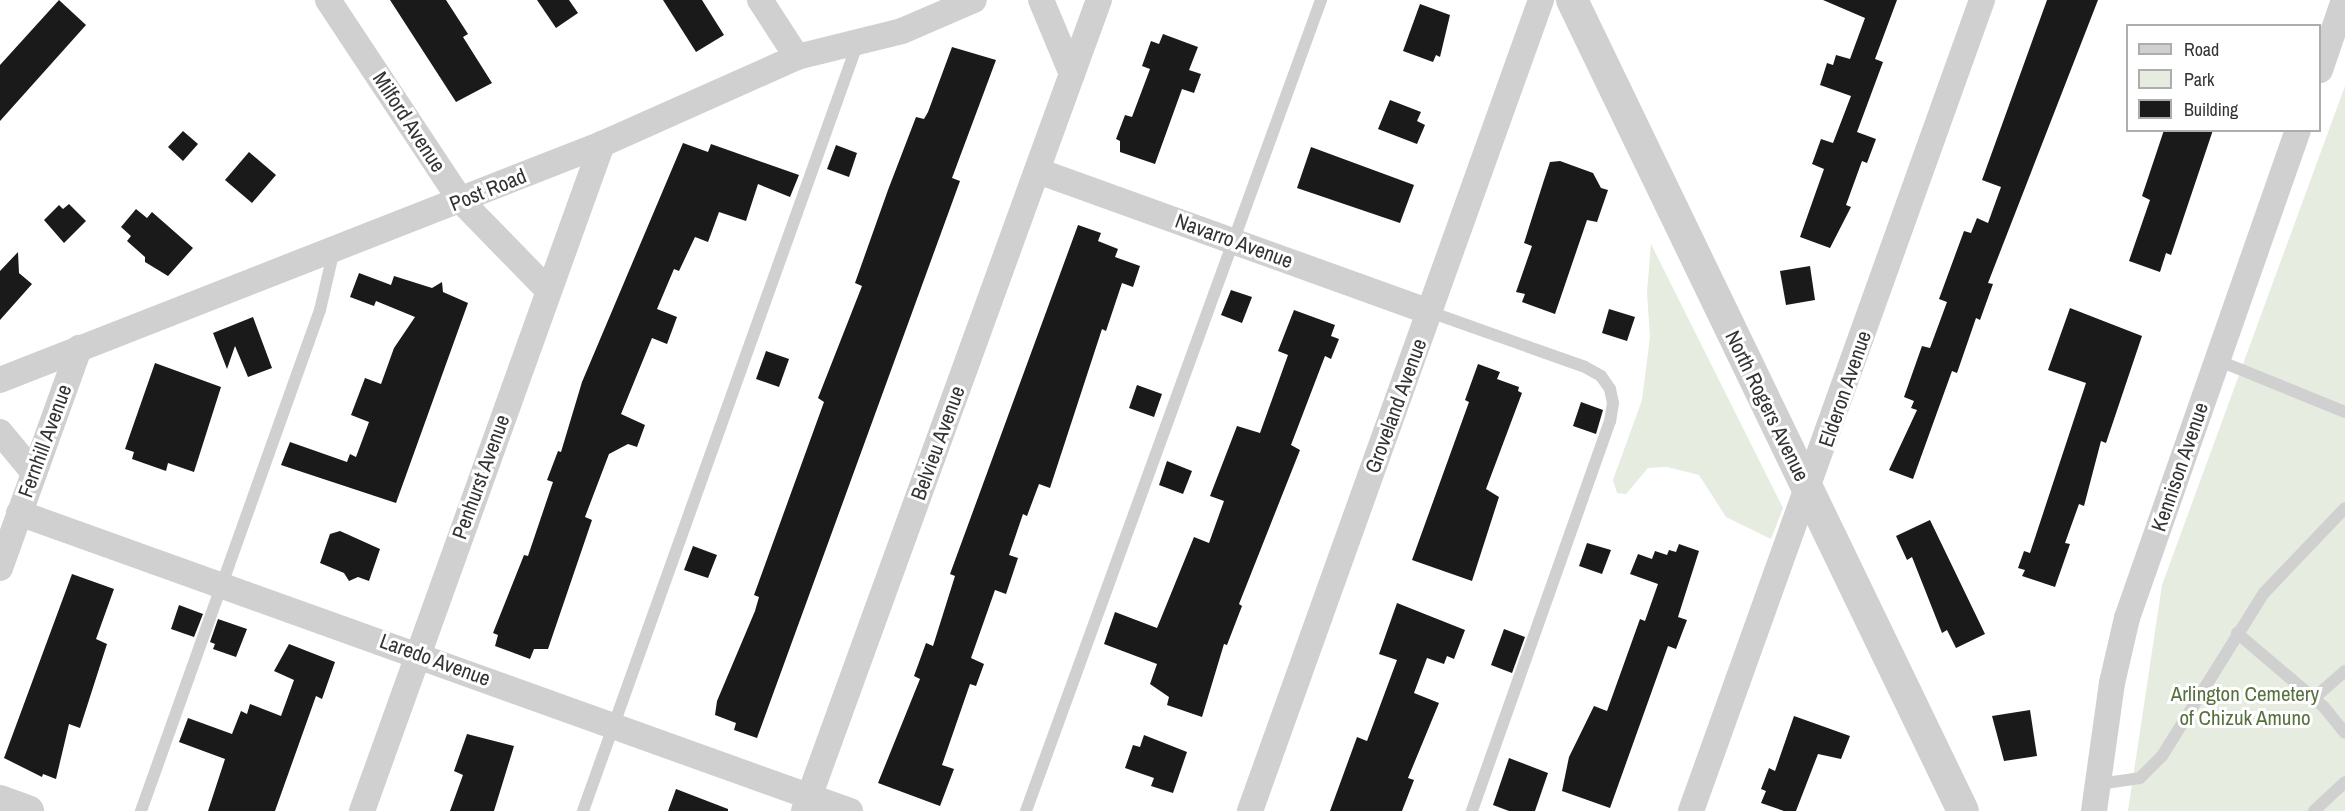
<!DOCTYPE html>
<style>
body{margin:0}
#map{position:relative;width:2345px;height:811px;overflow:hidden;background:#fff;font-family:"Archivo Narrow",sans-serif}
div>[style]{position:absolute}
.green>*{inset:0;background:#e6ecdf}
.building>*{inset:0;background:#1a1a1a}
.service>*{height:12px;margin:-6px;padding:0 6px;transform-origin:6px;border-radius:6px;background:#d0d0d0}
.minor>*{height:26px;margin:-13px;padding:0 13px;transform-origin:13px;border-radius:13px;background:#d0d0d0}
.tertiary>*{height:32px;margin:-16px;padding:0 16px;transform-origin:16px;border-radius:16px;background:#d0d0d0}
span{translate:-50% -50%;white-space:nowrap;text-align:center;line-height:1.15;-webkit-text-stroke:6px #fff;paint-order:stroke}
.street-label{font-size:21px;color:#333}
.park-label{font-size:21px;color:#57713e}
.legend{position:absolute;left:2126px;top:24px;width:195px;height:108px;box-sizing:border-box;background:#fff;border:2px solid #adadad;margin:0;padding:8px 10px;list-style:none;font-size:18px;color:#333}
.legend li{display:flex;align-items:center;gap:12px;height:30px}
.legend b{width:30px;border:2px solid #adadad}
</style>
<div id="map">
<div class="green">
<div style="clip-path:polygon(2345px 86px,2345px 811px,2128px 811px,2162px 585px)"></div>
<div style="clip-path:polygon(1651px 244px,1783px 508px,1771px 539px,1726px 517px,1699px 475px,1667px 467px,1648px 468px,1626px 494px,1617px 493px,1613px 480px,1642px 400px,1650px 337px,1647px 293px)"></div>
</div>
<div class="building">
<div style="clip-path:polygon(59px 0,86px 25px,0 121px,0 65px)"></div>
<div style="clip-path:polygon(390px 0,446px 0,468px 34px,463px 37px,492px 83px,456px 102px)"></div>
<div style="clip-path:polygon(537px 0,569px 0,578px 13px,556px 28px)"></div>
<div style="clip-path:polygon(663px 0,702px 0,724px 35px,696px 52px)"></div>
<div style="clip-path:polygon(1823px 0,1897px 0,1875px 59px,1883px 62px,1857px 132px,1876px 139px,1867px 163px,1862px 161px,1846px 205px,1851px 207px,1830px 248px,1800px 237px,1824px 169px,1812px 164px,1821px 139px,1833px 143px,1851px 96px,1820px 85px,1827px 63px,1833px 65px,1836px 55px,1850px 59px,1865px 18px)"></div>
<div style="clip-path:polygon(2047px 0,2098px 0,1988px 283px,1993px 284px,1980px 320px,1976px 318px,1957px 373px,1952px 371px,1913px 479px,1889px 470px,1917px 410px,1911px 408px,1914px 401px,1904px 397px,1922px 346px,1930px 348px,1947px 302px,1939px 299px,1964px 231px,1971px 233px,1977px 218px,1988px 223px,2001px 187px,1982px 180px)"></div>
<div style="clip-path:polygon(1420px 4px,1450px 15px,1440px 57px,1436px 55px,1433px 62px,1403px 51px)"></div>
<div style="clip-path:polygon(1163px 34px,1198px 47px,1189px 70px,1201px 74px,1194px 93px,1182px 89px,1155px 164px,1120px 152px,1120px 141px,1116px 139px,1125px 115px,1132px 117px,1150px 69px,1142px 66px,1151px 41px,1159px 44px)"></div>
<div style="clip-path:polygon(952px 47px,996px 60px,952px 178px,960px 181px,757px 738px,734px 730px,736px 723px,715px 715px,717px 701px,755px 611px,759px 597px,754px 595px,824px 402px,818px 398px,862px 286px,855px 283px,888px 190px,916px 117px,924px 119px,928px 112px)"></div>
<div style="clip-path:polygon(1390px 100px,1421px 112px,1417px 121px,1425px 125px,1417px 144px,1378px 129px)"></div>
<div style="clip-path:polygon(2164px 130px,2213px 130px,2171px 255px,2166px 253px,2160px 272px,2129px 261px,2150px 200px,2142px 196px)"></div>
<div style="clip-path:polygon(183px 131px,198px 144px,183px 161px,168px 147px)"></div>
<div style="clip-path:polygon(683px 143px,708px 152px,711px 144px,799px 175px,790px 197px,758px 184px,746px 221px,719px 212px,708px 242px,695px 237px,679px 271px,674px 269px,657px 309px,677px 317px,667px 344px,652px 338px,621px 414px,645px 425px,637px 447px,628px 444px,609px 454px,585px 517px,592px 520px,548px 649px,534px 649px,530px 659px,495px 646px,498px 635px,493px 633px,524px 555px,528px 556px,553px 482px,547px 480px,558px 451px,561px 452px,582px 382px)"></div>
<div style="clip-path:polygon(836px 145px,857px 153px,849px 177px,827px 169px)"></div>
<div style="clip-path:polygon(1311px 147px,1414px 185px,1400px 223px,1297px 188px)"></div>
<div style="clip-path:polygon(249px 152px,276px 175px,252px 203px,225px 180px)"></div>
<div style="clip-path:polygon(1560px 161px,1593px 173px,1601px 188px,1608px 190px,1597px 222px,1587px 220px,1555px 314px,1522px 302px,1525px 294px,1516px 292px,1532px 246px,1524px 243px,1544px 180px,1550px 162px)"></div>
<div style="clip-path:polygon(69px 204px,86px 221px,64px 243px,44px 220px,59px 205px,63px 209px)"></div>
<div style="clip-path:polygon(136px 209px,147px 218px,152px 212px,193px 248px,168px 276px,145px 262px,145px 257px,127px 241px,131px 236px,121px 227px)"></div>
<div style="clip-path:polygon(1078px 225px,1101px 233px,1098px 241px,1118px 249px,1115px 257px,1140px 266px,1133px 287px,1122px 283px,1106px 331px,1102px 329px,1050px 488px,1039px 484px,1027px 516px,1023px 514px,1009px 555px,1018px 558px,1006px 594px,995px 590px,971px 658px,984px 664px,976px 686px,970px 684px,942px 765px,954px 769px,940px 806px,878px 783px,920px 679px,914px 676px,926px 643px,933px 646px,955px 576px,950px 574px)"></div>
<div style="clip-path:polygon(18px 252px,19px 273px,32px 284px,0 320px,0 271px)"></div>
<div style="clip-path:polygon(1810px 266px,1815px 300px,1786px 305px,1780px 271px)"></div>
<div style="clip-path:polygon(359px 273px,391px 285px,394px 276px,432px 288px,442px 282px,443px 292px,468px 303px,396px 503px,281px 465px,290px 442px,347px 462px,350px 454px,356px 457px,369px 422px,351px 415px,365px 378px,381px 384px,394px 348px,415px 317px,376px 301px,374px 306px,350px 297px)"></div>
<div style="clip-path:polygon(1231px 290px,1252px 297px,1242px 323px,1221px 315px)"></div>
<div style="clip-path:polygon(2070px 308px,2142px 336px,2106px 443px,2101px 441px,2084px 506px,2079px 504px,2065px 543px,2070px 544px,2055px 587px,2022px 576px,2025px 570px,2018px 568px,2024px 551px,2030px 553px,2086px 383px,2048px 370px)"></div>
<div style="clip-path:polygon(1609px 309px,1635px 317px,1627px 341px,1602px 333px)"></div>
<div style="clip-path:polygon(1294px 310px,1335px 325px,1331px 336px,1339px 339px,1331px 359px,1325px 356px,1291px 445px,1300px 450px,1239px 604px,1242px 606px,1227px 645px,1224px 644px,1202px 717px,1167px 705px,1169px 697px,1150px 684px,1157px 664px,1104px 644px,1115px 612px,1157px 628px,1194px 537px,1209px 543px,1224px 501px,1210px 496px,1237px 426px,1260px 433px,1288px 355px,1278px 351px)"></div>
<div style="clip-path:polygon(253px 317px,272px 368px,248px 377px,235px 346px,227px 369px,213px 333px)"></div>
<div style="clip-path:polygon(766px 351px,789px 359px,779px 387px,756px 379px)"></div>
<div style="clip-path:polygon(155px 363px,221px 387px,194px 472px,168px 463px,166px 471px,132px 459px,134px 452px,125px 449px)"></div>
<div style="clip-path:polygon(1478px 364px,1500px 372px,1497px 379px,1519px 387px,1518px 391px,1522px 393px,1486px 489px,1499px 497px,1472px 581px,1412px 560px,1469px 402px,1465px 400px)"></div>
<div style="clip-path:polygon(1137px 385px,1162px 394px,1154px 417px,1129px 408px)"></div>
<div style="clip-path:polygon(1581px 402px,1603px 410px,1596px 434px,1573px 426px)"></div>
<div style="clip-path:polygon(1167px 461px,1192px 471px,1183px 494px,1159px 485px)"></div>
<div style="clip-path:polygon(1930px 520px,1985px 634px,1956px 648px,1947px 630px,1942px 633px,1912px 557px,1907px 560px,1896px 536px)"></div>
<div style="clip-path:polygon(340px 531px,380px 549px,369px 581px,358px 577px,349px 581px,344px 573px,320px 563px,330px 534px)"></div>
<div style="clip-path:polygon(1587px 543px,1611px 550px,1602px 574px,1579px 566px)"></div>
<div style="clip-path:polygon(1679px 544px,1699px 551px,1678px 617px,1687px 620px,1676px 649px,1668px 646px,1610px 808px,1562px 791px,1569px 757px,1594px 706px,1607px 711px,1640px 619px,1645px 621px,1658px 584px,1630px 574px,1638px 554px,1652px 559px,1655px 551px,1667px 555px,1669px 550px,1676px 552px)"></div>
<div style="clip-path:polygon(693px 546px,717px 555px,708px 578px,684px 570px)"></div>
<div style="clip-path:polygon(72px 574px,114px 589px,96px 639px,107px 644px,80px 728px,69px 724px,56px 779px,43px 774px,42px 777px,4px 758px)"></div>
<div style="clip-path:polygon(1397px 603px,1465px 630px,1454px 659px,1447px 656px,1444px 664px,1427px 658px,1414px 693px,1439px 703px,1408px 778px,1414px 780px,1402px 811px,1330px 811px,1357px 737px,1367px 741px,1397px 660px,1379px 654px)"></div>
<div style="clip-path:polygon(179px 605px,203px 614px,194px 637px,171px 629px)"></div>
<div style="clip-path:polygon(218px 619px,247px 629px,236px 657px,213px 649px,215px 644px,210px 642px)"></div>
<div style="clip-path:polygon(1504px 629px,1525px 637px,1512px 673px,1491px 665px)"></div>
<div style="clip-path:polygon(289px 644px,335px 662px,322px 699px,316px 696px,275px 811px,208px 811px,225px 759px,179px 742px,188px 718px,232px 734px,241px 711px,247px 714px,250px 704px,281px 716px,294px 680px,274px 671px)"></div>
<div style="clip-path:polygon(2030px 710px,2037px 756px,2004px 761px,1992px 716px)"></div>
<div style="clip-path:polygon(1794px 716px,1850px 736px,1841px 759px,1818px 754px,1796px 811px,1784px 811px,1761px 803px,1766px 791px,1761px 789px,1769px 768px,1775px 771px)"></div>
<div style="clip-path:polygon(467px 734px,514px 746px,494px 811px,450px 811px,463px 775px,454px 771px)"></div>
<div style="clip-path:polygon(1144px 735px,1187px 752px,1173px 793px,1151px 786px,1154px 778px,1125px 768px,1133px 745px,1140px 747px)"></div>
<div style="clip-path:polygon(1509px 758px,1548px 773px,1535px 811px,1509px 811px,1493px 805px)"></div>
<div style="clip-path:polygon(676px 789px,728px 809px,728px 811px,668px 811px)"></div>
</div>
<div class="service">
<div style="left:1430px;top:312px;width:164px;rotate:19.5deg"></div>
<div style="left:1585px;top:367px;width:18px;rotate:29deg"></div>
<div style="left:1601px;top:376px;width:16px;rotate:55deg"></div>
<div style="left:1610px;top:389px;width:14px;rotate:78deg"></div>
<div style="left:1613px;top:403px;width:18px;rotate:99deg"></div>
<div style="left:1610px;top:421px;width:414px;rotate:109.5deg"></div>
<div style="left:2217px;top:360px;width:138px;rotate:22.1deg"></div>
<div style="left:2237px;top:633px;width:114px;rotate:40.4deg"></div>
<div style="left:2324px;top:707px;width:33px;rotate:51deg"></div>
<div style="left:2314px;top:698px;width:41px;rotate:-41.1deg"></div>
<div style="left:2099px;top:784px;width:41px;rotate:-8.3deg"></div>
<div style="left:2140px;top:778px;width:31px;rotate:-45deg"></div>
<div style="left:2162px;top:756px;width:192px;rotate:-58deg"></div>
<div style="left:2264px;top:593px;width:117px;rotate:-46.4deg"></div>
<div style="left:141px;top:811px;width:532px;rotate:-70.34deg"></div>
<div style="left:320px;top:310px;width:62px;rotate:-76.9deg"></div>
<div style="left:583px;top:811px;width:817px;rotate:-70.32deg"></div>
<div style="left:1026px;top:811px;width:863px;rotate:-70.01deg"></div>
<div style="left:2314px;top:811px;width:42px;rotate:-43.1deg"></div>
</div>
<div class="minor">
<div style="left:328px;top:0;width:241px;rotate:56.5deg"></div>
<div style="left:461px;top:201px;width:124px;rotate:45.7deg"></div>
<div style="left:760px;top:0;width:68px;rotate:57deg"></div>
<div style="left:2320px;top:70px;width:74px;rotate:-71.1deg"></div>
<div style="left:1072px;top:74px;width:79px;rotate:-70deg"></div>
<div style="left:1038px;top:171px;width:417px;rotate:19.8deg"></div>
<div style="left:0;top:380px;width:647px;rotate:-21.41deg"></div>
<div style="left:602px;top:144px;width:214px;rotate:-24deg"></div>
<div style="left:797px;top:57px;width:108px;rotate:-13.9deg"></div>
<div style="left:902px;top:31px;width:78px;rotate:-23.3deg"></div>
<div style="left:0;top:432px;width:53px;rotate:50.3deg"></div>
<div style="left:19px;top:513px;width:883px;rotate:19.73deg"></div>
<div style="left:0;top:568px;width:234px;rotate:-70.2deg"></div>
<div style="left:362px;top:811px;width:709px;rotate:-70.21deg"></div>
<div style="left:804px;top:811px;width:784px;rotate:-70.02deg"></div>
<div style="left:1072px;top:74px;width:80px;rotate:-112.7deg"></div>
<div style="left:1250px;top:811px;width:862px;rotate:-70.26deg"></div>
<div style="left:1691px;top:811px;width:862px;rotate:-70.26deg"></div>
<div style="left:2094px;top:811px;width:129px;rotate:-82deg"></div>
<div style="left:2112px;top:683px;width:67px;rotate:-77deg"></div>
<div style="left:2127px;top:618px;width:517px;rotate:-70.69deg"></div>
</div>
<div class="tertiary">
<div style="left:1572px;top:0;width:900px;rotate:64.26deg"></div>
<div style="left:0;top:801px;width:30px;rotate:20deg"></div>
</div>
<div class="street-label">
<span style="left:409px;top:122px;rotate:57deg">Milford Avenue</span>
<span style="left:488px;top:190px;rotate:-22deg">Post Road</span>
<span style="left:1234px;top:241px;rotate:20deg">Navarro Avenue</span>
<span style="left:1845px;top:389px;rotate:-71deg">Elderon Avenue</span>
<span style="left:1396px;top:406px;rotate:-70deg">Groveland Avenue</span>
<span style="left:1767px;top:406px;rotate:64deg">North Rogers Avenue</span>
<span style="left:45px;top:441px;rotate:-70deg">Fernhill Avenue</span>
<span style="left:938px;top:443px;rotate:-70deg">Belvieu Avenue</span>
<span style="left:2180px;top:467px;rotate:-71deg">Kennison Avenue</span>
<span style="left:481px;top:477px;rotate:-70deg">Penhurst Avenue</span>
<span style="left:435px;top:660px;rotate:20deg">Laredo Avenue</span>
</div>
<div class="park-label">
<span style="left:2245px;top:706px">Arlington Cemetery<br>of Chizuk Amuno</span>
</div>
<ul class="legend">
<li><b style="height:8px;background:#d0d0d0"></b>Road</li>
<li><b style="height:16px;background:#e6ecdf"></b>Park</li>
<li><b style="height:16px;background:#1a1a1a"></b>Building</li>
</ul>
</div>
